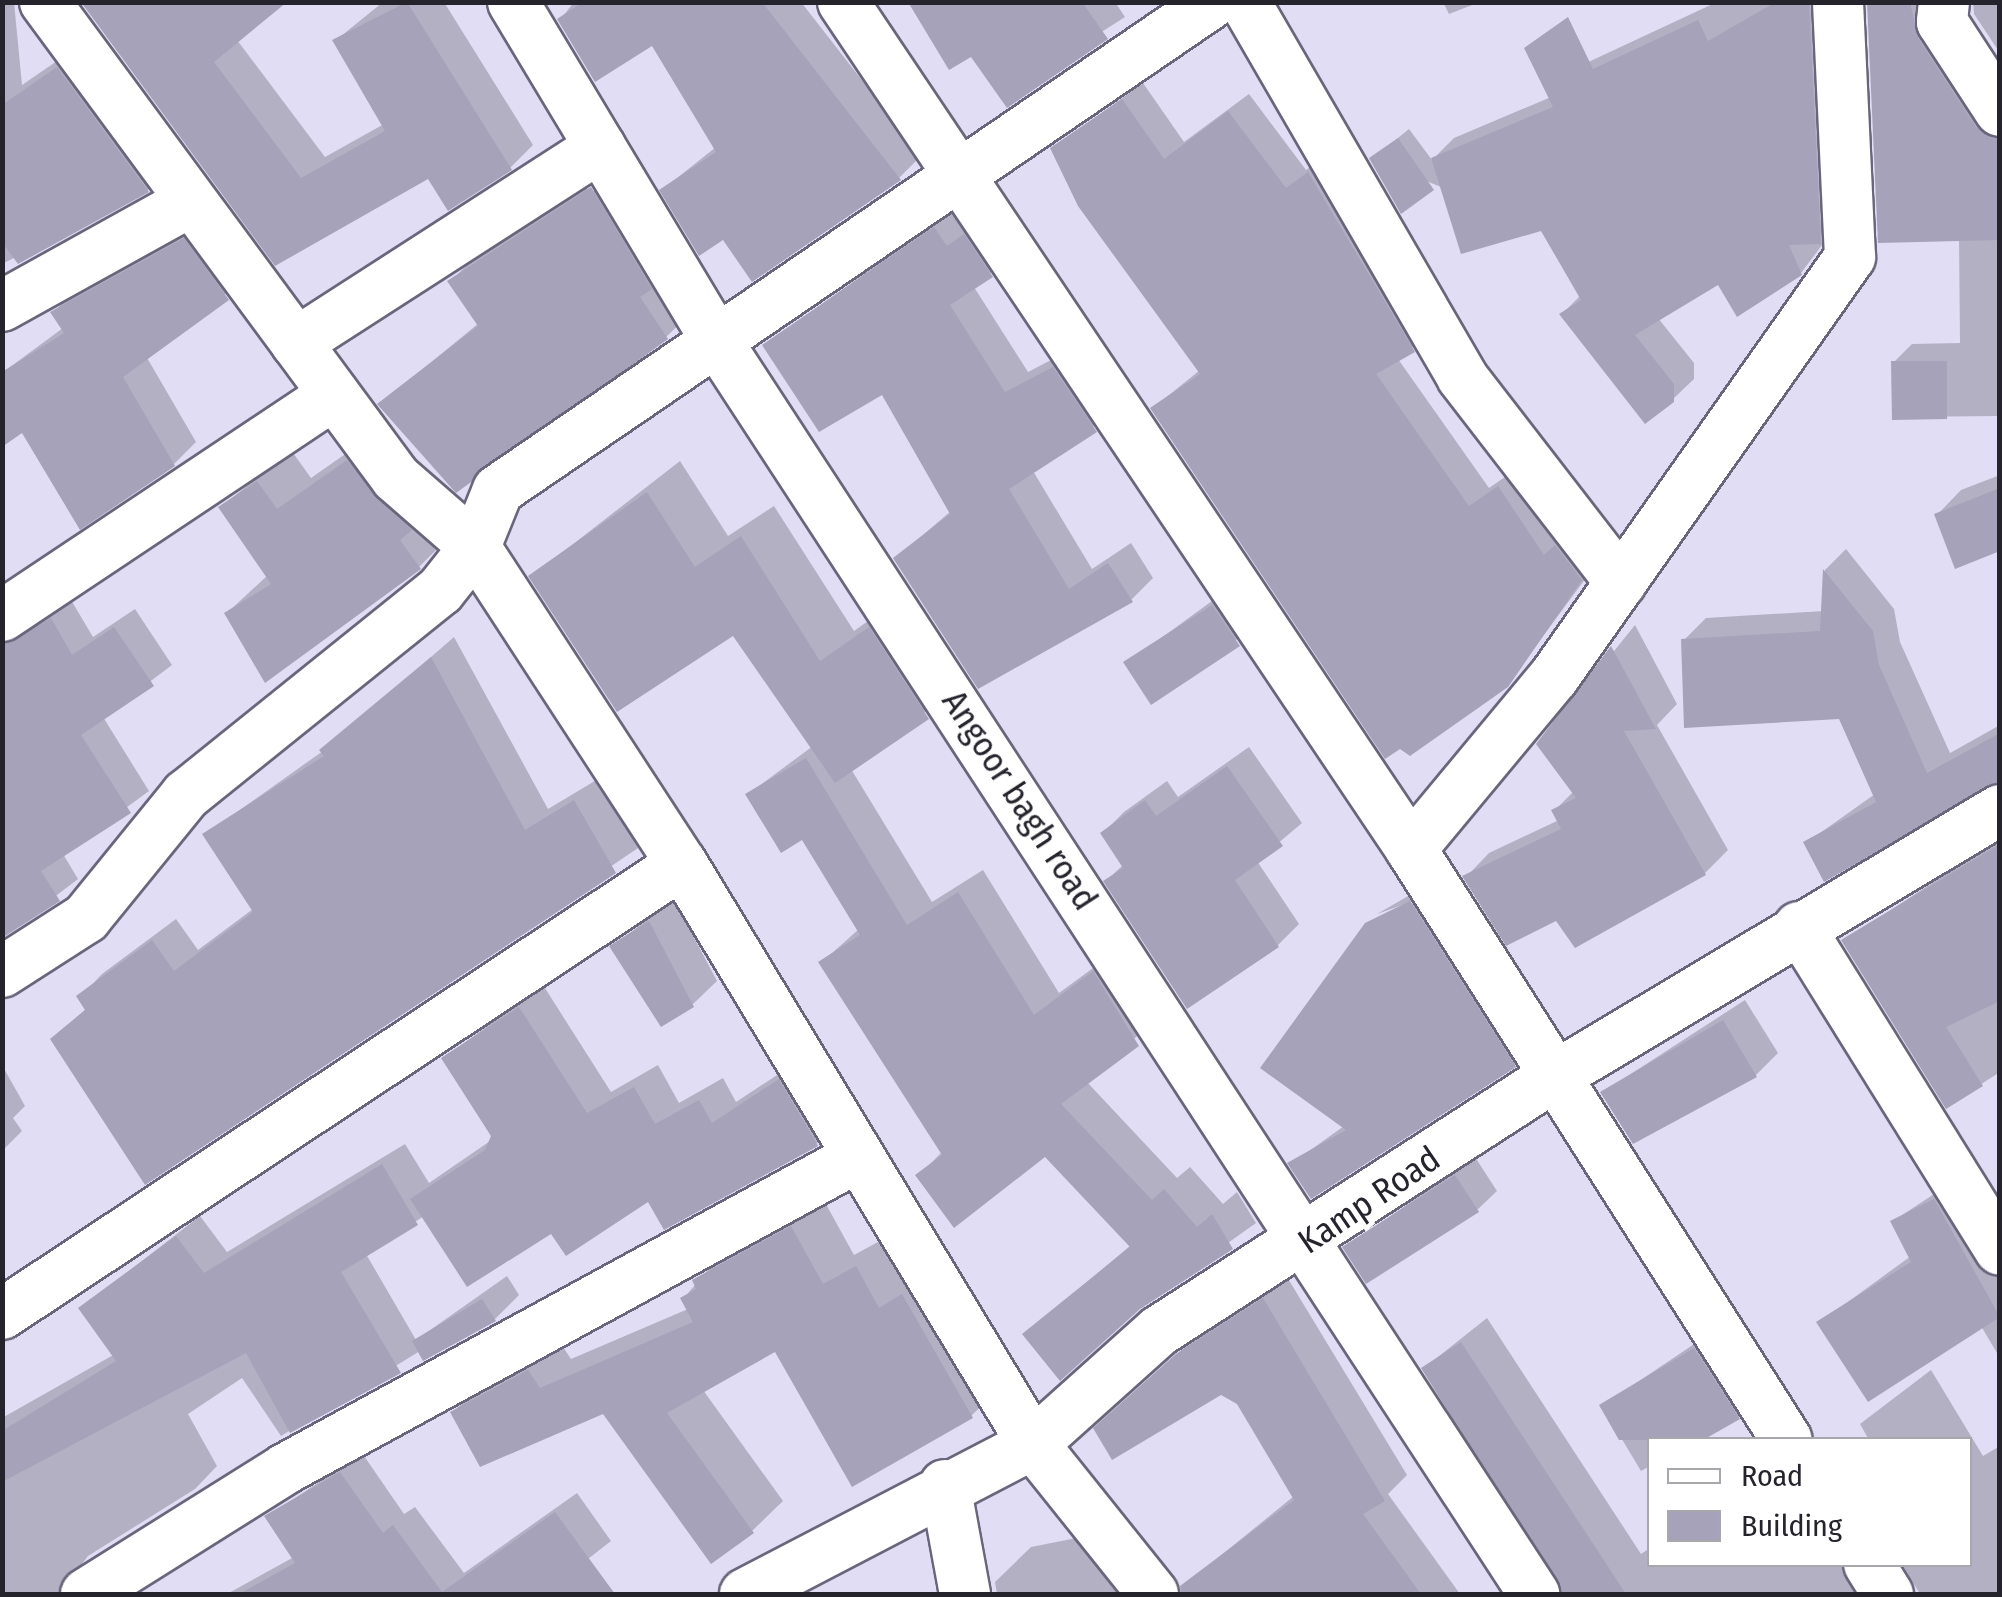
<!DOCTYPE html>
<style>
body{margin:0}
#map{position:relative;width:2002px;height:1597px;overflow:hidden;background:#e0ddf5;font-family:"Fira Sans Condensed",sans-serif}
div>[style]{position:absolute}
.shadow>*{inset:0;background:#0003}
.building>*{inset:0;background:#a5a2b9}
.roads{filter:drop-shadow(2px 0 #69667b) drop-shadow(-2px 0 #69667b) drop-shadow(0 2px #69667b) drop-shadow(0 -2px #69667b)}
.minor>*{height:50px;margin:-25px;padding:0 25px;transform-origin:25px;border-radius:25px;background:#fff}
span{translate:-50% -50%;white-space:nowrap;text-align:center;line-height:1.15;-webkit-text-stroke:9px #fff;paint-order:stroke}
.street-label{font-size:35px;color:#25242d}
.frame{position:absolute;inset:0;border:5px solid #25242d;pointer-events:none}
.legend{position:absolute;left:1647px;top:1437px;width:325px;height:130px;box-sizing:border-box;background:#fff;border:2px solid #a8a7ab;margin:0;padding:12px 18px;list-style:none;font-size:30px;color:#25242d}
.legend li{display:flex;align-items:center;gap:20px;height:50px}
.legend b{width:50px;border:2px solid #a8a7ab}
</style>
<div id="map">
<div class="shadow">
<div style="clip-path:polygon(2px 2px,14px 2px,22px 85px,86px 41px,175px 162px,148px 190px,2px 264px)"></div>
<div style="clip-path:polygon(81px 2px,237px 40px,325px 157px,384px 124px,335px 41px,383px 2px,444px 2px,533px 145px,510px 168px,429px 175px,280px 259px)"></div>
<div style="clip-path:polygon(574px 2px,801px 2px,921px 156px,899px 178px,662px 190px,716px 147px,652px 42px,560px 20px)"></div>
<div style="clip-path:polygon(911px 2px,1115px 2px,1125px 17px,1002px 96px,971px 54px)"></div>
<div style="clip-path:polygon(1443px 2px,1480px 2px,1449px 14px)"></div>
<div style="clip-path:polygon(1717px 2px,1830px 2px,1840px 221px,1801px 273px,1719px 282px,1658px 318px,1694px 363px,1694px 379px,1672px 400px,1562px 314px,1581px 295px,1542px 228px,1372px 159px,1409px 129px,1432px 160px,1454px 138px,1551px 97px,1569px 71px)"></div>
<div style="clip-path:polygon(1869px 2px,1934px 2px,2000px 112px,2000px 416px,1895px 417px,1894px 362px,1912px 344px,1960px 343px,1959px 238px)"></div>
<div style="clip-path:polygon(1973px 2px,2000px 2px,2000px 53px,1974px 14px)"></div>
<div style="clip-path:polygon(1143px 83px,1184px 142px,1249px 94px,1306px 170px,1328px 155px,1432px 331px,1398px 359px,1489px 488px,1518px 468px,1600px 559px,1506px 686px,1153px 408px,1200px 370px,1053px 148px)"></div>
<div style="clip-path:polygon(620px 175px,690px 314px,666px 337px,380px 404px,479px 323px,450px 282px,474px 258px,585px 185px,590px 193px)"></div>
<div style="clip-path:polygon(957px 207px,1014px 253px,974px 287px,1028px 372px,1076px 347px,1117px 408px,1033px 471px,1092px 569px,1131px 543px,1153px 578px,1131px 600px,979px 686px,896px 558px,951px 511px,883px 391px,765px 345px)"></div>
<div style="clip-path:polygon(207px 218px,249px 275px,146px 356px,196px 442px,174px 464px,2px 373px,63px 328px,53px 313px,75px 290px)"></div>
<div style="clip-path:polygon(381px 429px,452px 534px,419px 567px,227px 613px,268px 575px,221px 507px,291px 450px,311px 478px)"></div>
<div style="clip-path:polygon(680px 461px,728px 536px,774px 506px,854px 631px,902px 597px,960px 685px,851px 769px,932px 902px,983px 870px,1059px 993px,1119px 949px,1161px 1015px,1086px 1081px,1177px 1178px,1190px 1167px,1223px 1204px,1237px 1192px,1256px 1223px,1138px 1307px,1025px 1334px,1131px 1245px,1046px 1153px,918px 1176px,943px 1151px,822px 962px,859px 929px,803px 836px,748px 794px,813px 746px,734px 633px,532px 576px)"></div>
<div style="clip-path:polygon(2000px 475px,2000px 548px,1937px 515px,1961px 490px)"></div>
<div style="clip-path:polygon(1846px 549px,1894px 609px,1900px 642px,1950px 753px,2000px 725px,2000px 779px,1806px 843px,1875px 794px,1841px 716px,1684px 640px,1706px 618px,1824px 611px,1825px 570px)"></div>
<div style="clip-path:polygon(1238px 582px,1263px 620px,1152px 701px,1127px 663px)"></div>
<div style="clip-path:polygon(71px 600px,93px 637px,135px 609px,172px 665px,103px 717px,149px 791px,63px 854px,78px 879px,2px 937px,2px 631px)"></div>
<div style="clip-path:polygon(1635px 625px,1677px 704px,1657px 725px,1728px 850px,1705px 873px,1557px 918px,1466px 877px,1489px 853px,1559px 820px,1554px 811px,1574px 791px,1539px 744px)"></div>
<div style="clip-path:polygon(454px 637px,548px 809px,598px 779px,638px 848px,145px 1182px,53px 1039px,87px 1008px,80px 997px,102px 974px,176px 919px,198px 950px,253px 909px,206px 834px,323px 751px)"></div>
<div style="clip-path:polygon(1249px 747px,1302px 823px,1257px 861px,1299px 924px,1278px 945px,1106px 881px,1124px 864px,1103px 833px,1124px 812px,1167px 781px,1178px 797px)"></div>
<div style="clip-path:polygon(2000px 838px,2000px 1072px,1947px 1106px,1844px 941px)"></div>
<div style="clip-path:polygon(1429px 884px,1533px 1047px,1514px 1065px,1291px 1164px,1344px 1126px,1371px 923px,1422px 898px,1377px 914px)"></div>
<div style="clip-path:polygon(673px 898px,717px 981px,692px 1005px,613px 947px)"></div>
<div style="clip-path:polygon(543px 985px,611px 1092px,658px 1065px,679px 1103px,723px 1078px,736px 1102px,803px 1058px,840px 1121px,816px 1144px,552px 1230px,424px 1216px,366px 1254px,416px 1340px,507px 1276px,519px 1295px,495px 1319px,420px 1351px,281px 1436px,242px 1378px,188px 1414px,217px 1466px,195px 1489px,88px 1556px,59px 1594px,2px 1594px,2px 1418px,115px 1354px,81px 1308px,200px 1216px,227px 1252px,405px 1144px,429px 1183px,493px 1139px,444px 1058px)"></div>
<div style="clip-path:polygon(1745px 1000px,1778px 1053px,1756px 1075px,1634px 1141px,1603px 1092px)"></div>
<div style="clip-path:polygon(2px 1065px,25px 1106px,13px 1118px,22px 1131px,2px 1151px)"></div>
<div style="clip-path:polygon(1475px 1157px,1497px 1191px,1477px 1210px,1345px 1248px)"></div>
<div style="clip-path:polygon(1957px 1179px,2000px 1251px,2000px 1358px,1981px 1326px,1819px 1323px,1911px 1256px,1893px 1221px)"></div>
<div style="clip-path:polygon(822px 1197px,854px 1255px,887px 1237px,1002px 1386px,971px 1416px,776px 1348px,703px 1390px,783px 1501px,752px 1531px,604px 1411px,453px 1412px,484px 1382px,559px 1341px,571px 1359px,688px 1309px,683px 1299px,725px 1250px)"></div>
<div style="clip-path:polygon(1287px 1277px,1407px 1475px,1388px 1494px,1460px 1594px,1203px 1594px,1192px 1579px,1294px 1496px,1239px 1403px,1221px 1392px,1120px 1405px,1203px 1331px)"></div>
<div style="clip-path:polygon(1487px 1318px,1641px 1554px,1650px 1548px,1650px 1564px,1877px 1564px,1899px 1594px,1560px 1594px,1561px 1578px,1424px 1368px)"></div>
<div style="clip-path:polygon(1715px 1330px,1758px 1397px,1738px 1417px,1650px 1440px,1650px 1466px,1641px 1471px,1602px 1406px)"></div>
<div style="clip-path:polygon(1931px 1370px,1983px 1456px,2000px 1446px,2000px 1594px,1920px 1594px,1902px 1564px,1970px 1564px,1970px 1440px,1869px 1440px,1860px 1424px)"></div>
<div style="clip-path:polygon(362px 1453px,404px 1514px,415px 1507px,464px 1573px,577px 1493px,611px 1541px,543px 1594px,227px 1594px,294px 1557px,267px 1517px)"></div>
<div style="clip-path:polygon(1107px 1532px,1121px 1594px,997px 1594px,995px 1582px,1031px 1547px)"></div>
</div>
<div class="building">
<div style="clip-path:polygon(81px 2px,287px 2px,214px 62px,301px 178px,385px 131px,332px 40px,407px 2px,512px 170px,448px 211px,428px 179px,275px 266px)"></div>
<div style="clip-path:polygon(583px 2px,762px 2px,901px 180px,752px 282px,723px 240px,699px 256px,659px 190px,716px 152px,652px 46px,595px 82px,557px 19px)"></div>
<div style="clip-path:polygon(908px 2px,1082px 2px,1108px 39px,1007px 108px,971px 57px,949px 70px)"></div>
<div style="clip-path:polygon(1776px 2px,1809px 2px,1821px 244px,1789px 245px,1802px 275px,1737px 317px,1718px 285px,1635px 335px,1674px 384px,1674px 402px,1645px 424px,1559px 314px,1581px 300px,1541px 231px,1461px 254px,1431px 158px,1553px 107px,1524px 48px,1568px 17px,1593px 69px,1698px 20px,1708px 41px)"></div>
<div style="clip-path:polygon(1867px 2px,1910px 2px,1918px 38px,1976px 127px,2000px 139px,2000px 240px,1878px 243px)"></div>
<div style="clip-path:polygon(57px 67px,149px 192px,18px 264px,2px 242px,2px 105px)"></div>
<div style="clip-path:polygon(1122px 99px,1164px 159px,1228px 111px,1286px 188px,1308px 172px,1415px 352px,1376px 374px,1469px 506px,1498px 486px,1544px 555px,1555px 545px,1582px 580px,1508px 687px,1410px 756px,1400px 749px,1385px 759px,1150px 408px,1200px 374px,1078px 206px,1050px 148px)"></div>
<div style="clip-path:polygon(1398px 138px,1434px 190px,1401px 214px,1369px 158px)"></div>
<div style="clip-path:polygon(591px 187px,652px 289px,640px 297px,668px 339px,456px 493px,377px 404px,478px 326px,447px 281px)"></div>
<div style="clip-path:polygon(934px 227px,947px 246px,964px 234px,993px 277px,950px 305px,1005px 392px,1053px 367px,1097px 432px,1009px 489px,1069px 589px,1108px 563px,1133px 602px,978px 689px,893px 558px,950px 514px,882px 395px,819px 432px,762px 345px)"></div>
<div style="clip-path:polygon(184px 238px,229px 300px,123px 377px,175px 466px,80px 530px,22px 433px,2px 447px,2px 372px,64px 333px,50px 312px)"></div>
<div style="clip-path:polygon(1891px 361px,1947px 361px,1947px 419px,1892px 420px)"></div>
<div style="clip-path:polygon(347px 460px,412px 530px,400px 540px,421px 569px,265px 683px,224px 613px,271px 584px,218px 507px,257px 481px,277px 509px)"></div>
<div style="clip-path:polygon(2000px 488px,2000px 551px,1955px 569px,1934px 514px)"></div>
<div style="clip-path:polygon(647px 492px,695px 567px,741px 536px,820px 661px,869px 627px,929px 719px,835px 783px,733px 636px,617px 712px,528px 576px)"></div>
<div style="clip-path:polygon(1823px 569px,1873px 631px,1879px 665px,1927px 773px,2000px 733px,2000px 781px,1824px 882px,1803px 842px,1876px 802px,1839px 719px,1684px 728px,1681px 639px,1820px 631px)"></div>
<div style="clip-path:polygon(1212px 605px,1240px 646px,1151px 705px,1123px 662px)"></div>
<div style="clip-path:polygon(51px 618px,72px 655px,114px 627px,154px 686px,81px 735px,131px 813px,41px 871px,60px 901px,2px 938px,2px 645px)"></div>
<div style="clip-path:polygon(1611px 646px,1656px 729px,1624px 731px,1706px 875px,1575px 948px,1556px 921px,1506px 946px,1462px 876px,1561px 829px,1551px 810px,1576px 798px,1536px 744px)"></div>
<div style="clip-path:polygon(431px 657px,525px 830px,574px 800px,616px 873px,145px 1185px,50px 1039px,85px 1010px,76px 996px,152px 940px,174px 971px,253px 912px,202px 834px,324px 756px,319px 750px)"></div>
<div style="clip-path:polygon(806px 758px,907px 925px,958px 892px,1034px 1015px,1093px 971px,1139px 1046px,1061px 1104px,1152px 1200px,1164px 1189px,1197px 1227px,1212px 1214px,1233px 1249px,1140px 1309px,1060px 1381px,1022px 1334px,1130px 1247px,1045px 1157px,954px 1228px,915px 1175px,942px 1155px,818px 962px,860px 935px,802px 840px,781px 853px,745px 794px)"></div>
<div style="clip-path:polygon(1227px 766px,1283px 846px,1235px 880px,1279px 947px,1187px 1009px,1103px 881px,1123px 868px,1100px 833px,1145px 800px,1156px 816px)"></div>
<div style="clip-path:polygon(2000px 844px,2000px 1001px,1946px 1027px,1983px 1086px,1946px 1109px,1841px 940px)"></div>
<div style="clip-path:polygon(1410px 901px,1516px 1067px,1311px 1199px,1287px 1163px,1346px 1130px,1260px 1068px,1365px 923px)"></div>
<div style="clip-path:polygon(649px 921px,694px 1007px,661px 1027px,609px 946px)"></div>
<div style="clip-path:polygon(519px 1007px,587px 1113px,634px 1087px,655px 1124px,699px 1100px,712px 1123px,779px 1079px,818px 1146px,664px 1230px,648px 1202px,566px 1256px,551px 1234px,467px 1287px,410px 1199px,485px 1150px,491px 1136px,441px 1058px)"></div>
<div style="clip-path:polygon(1723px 1020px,1757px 1077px,1633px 1144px,1600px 1092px)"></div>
<div style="clip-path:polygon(382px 1164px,418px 1225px,341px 1272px,401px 1373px,290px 1433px,246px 1353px,2px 1482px,2px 1431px,116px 1361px,78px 1308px,176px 1236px,204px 1273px)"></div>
<div style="clip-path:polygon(1455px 1175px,1479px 1212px,1366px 1284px,1342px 1247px)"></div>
<div style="clip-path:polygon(1934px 1199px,2000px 1317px,1868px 1402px,1816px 1322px,1911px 1262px,1890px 1221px)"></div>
<div style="clip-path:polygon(791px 1226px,823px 1284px,856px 1266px,879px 1308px,902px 1294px,973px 1418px,852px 1487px,775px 1352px,667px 1413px,754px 1533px,711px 1564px,603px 1414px,480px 1467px,450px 1412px,528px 1370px,540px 1388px,693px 1322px,680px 1298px,696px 1289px,692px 1280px)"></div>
<div style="clip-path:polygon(1263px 1298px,1385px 1501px,1363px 1514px,1421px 1594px,1181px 1594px,1180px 1586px,1294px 1500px,1237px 1404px,1221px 1395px,1112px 1460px,1093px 1428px,1176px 1354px)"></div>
<div style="clip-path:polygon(482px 1299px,496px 1321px,423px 1361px,412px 1341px)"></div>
<div style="clip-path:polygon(1461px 1342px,1626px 1594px,1562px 1594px,1421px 1368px)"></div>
<div style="clip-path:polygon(1694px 1348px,1740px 1419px,1703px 1440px,1619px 1440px,1599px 1405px)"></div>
<div style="clip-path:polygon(340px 1472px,383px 1533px,393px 1525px,442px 1592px,555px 1512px,615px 1594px,239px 1594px,295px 1563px,264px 1516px)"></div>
</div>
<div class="roads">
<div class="minor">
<div style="left:45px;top:2px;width:591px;rotate:53.6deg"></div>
<div style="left:396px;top:478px;width:105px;rotate:41.1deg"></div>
<div style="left:475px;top:547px;width:379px;rotate:56.9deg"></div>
<div style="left:682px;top:864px;width:678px;rotate:58.82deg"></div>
<div style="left:1033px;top:1444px;width:192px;rotate:51.3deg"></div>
<div style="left:513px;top:2px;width:398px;rotate:59deg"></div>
<div style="left:718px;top:343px;width:1494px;rotate:56.88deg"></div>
<div style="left:843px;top:2px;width:1020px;rotate:56.15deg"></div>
<div style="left:1411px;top:849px;width:700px;rotate:57.54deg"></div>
<div style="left:1245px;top:2px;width:433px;rotate:59.9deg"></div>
<div style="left:1462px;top:377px;width:260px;rotate:52.3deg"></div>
<div style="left:1944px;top:2px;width:20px;rotate:96deg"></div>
<div style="left:1942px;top:22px;width:106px;rotate:56.9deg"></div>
<div style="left:2px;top:306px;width:210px;rotate:-29deg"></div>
<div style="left:296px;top:343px;width:362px;rotate:-32.8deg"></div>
<div style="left:2px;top:616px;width:399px;rotate:-33.7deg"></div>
<div style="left:1411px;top:849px;width:224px;rotate:-50.3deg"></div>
<div style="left:1554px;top:677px;width:514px;rotate:-54.83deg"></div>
<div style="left:1850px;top:257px;width:255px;rotate:-92.7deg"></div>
<div style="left:1799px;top:927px;width:380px;rotate:58.1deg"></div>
<div style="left:2px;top:972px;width:100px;rotate:-32.7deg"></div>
<div style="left:86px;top:918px;width:159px;rotate:-50.9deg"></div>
<div style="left:186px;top:795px;width:326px;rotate:-38.8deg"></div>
<div style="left:440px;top:591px;width:56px;rotate:-51.5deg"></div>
<div style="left:475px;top:547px;width:61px;rotate:-68deg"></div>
<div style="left:498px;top:490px;width:866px;rotate:-34.31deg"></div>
<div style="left:2px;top:1314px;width:815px;rotate:-33.5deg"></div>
<div style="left:945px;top:1485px;width:111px;rotate:79.6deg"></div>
<div style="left:1869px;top:1564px;width:36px;rotate:58deg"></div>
<div style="left:86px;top:1594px;width:235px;rotate:-32.1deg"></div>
<div style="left:285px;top:1469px;width:648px;rotate:-28.58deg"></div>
<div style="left:745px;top:1594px;width:325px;rotate:-27.5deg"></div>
<div style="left:1033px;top:1444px;width:169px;rotate:-41.9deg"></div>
<div style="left:1159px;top:1331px;width:467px;rotate:-32.8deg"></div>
<div style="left:1552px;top:1078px;width:522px;rotate:-30.89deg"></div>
</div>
</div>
<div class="street-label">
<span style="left:1020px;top:800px;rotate:57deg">Angoor bagh road</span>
<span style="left:1369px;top:1200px;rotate:-34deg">Kamp Road</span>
</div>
<div class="frame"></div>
<ul class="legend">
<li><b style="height:12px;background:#fff"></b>Road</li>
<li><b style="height:28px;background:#a5a2b9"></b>Building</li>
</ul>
</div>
